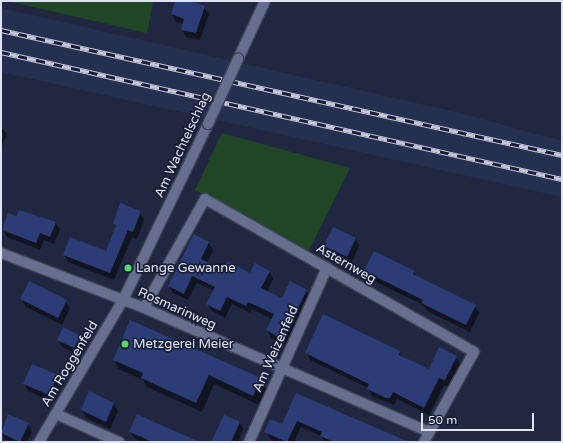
<!DOCTYPE html>
<style>
body{margin:0}
#map{position:relative;width:563px;height:443px;overflow:hidden;background:#202841;font-family:"Varela Round",sans-serif}
div>[style]{position:absolute}
.built>*{inset:0;background:#252f4f}
.green>*{inset:0;background:#214626}
.shadow>*{inset:0;background:#0007}
.building>*{inset:0;background:#2c3c76}
.roads{filter:drop-shadow(1px 0 #3c4358) drop-shadow(-1px 0 #3c4358) drop-shadow(0 1px #3c4358) drop-shadow(0 -1px #3c4358)}
.minor>*{height:10px;margin:-5px;padding:0 5px;transform-origin:5px;border-radius:5px;background:#66708e}
.rail>*{height:4.5px;margin-top:-2.25px;transform-origin:0;background:repeating-linear-gradient(90deg,#161e36 0 9px,#c3c9db 0 18px);box-sizing:border-box;border-block:1px solid #c3c9db}
.bridges{filter:drop-shadow(1px 0 #3c4358) drop-shadow(-1px 0 #3c4358) drop-shadow(0 1px #3c4358) drop-shadow(0 -1px #3c4358)}
.minor-bridge>*{height:10px;margin:-5px;padding:0 5px;transform-origin:5px;border-radius:5px;background:#66708e}
.dots>*{width:11px;height:11px;translate:-50% -50%;box-sizing:border-box;border:2px solid #161e36;border-radius:50%}
span{translate:-50% -50%;white-space:nowrap;text-align:center;line-height:1.15;-webkit-text-stroke:3.5px #161e36;paint-order:stroke}
.street-label{font-size:13px;color:#dee4f5}
.poi-label{font-size:13px;color:#dee4f5}
.left{translate:0 -50%;text-align:left}
.frame{position:absolute;inset:0;border:2px solid #dee4f5;pointer-events:none}
.scale{position:absolute;left:421px;top:413px;width:113px;height:18px;box-sizing:border-box;border:2px solid #dee4f5;border-top:0;padding-left:5px;font-size:12px;line-height:14px;white-space:nowrap;color:#dee4f5;-webkit-text-stroke:3px #161e36;paint-order:stroke}
</style>
<div id="map">
<div class="built">
<div style="clip-path:polygon(1px 8px,460px 113px,562px 141px,562px 197px,1px 72px)"></div>
</div>
<div class="green">
<div style="clip-path:polygon(7px 1px,153px 1px,147px 33px)"></div>
<div style="clip-path:polygon(222px 133px,350px 168px,308px 252px,195px 190px)"></div>
</div>
<div class="shadow">
<div style="clip-path:polygon(176px 1px,187px 1px,204px 7px,209px 14px,200px 40px,186px 37px,182px 30px,184px 24px,176px 22px,172px 14px)"></div>
<div style="clip-path:polygon(1px 127px,7px 134px,2px 146px,1px 146px)"></div>
<div style="clip-path:polygon(140px 212px,144px 220px,137px 239px,132px 237px,114px 280px,68px 262px,64px 254px,106px 252px,116px 228px,114px 224px)"></div>
<div style="clip-path:polygon(16px 218px,56px 223px,60px 230px,54px 244px,44px 240px,40px 250px,7px 237px,3px 230px)"></div>
<div style="clip-path:polygon(194px 236px,209px 243px,213px 251px,207px 263px,223px 271px,251px 274px,269px 271px,273px 279px,267px 292px,282px 299px,306px 290px,310px 298px,286px 345px,271px 338px,267px 330px,272px 319px,252px 309px,250px 313px,232px 304px,225px 318px,212px 311px,207px 304px,214px 291px,197px 283px,188px 300px,173px 293px,169px 286px)"></div>
<div style="clip-path:polygon(355px 238px,359px 246px,351px 264px,329px 254px,325px 246px)"></div>
<div style="clip-path:polygon(366px 271px,414px 272px,418px 278px,475px 306px,479px 313px,470px 332px,427px 311px,423px 305px,370px 279px)"></div>
<div style="clip-path:polygon(21px 299px,66px 301px,70px 308px,62px 325px,26px 307px)"></div>
<div style="clip-path:polygon(131px 321px,261px 379px,266px 389px,259px 405px,214px 384px,202px 412px,147px 387px,143px 380px,119px 369px,114px 360px)"></div>
<div style="clip-path:polygon(80px 337px,84px 344px,79px 355px,62px 347px,58px 340px)"></div>
<div style="clip-path:polygon(306px 352px,399px 352px,403px 358px,429px 371px,456px 357px,460px 364px,449px 387px,444px 385px,429px 415px,397px 399px,394px 405px,372px 396px,368px 388px,310px 360px)"></div>
<div style="clip-path:polygon(57px 376px,61px 384px,53px 402px,28px 391px,24px 384px)"></div>
<div style="clip-path:polygon(296px 395px,406px 442px,325px 442px,321px 436px,301px 427px,294px 442px,277px 442px,270px 439px,266px 432px,283px 425px)"></div>
<div style="clip-path:polygon(113px 403px,118px 411px,110px 429px,86px 418px,82px 410px)"></div>
<div style="clip-path:polygon(9px 415px,28px 424px,32px 431px,27px 442px,5px 440px,1px 431px)"></div>
<div style="clip-path:polygon(239px 422px,243px 429px,238px 442px,213px 442px)"></div>
<div style="clip-path:polygon(130px 432px,198px 442px,142px 442px,134px 438px)"></div>
</div>
<div class="building">
<div style="clip-path:polygon(175px 1px,190px 1px,205px 6px,196px 33px,181px 30px,184px 19px,171px 14px)"></div>
<div style="clip-path:polygon(120px 203px,141px 211px,133px 232px,128px 230px,110px 273px,63px 255px,70px 237px,106px 251px,116px 225px,113px 224px)"></div>
<div style="clip-path:polygon(19px 210px,56px 222px,50px 237px,40px 233px,36px 243px,2px 230px,8px 213px,16px 216px)"></div>
<div style="clip-path:polygon(333px 227px,356px 238px,347px 257px,324px 246px)"></div>
<div style="clip-path:polygon(194px 234px,209px 242px,201px 259px,223px 270px,227px 261px,250px 273px,255px 263px,270px 271px,261px 288px,282px 298px,290px 281px,307px 290px,282px 339px,266px 330px,274px 314px,248px 302px,246px 306px,227px 297px,220px 311px,206px 304px,215px 287px,192px 276px,184px 294px,168px 286px)"></div>
<div style="clip-path:polygon(374px 251px,415px 271px,413px 274px,476px 305px,466px 325px,421px 303px,423px 300px,364px 271px)"></div>
<div style="clip-path:polygon(29px 281px,67px 300px,58px 318px,20px 299px)"></div>
<div style="clip-path:polygon(323px 314px,400px 351px,399px 355px,429px 369px,439px 347px,457px 356px,445px 380px,439px 378px,424px 408px,393px 392px,390px 398px,386px 398px,367px 389px,369px 384px,305px 353px)"></div>
<div style="clip-path:polygon(130px 320px,261px 378px,253px 396px,209px 375px,196px 403px,141px 378px,143px 373px,113px 360px)"></div>
<div style="clip-path:polygon(63px 327px,81px 336px,74px 348px,57px 340px)"></div>
<div style="clip-path:polygon(32px 364px,58px 375px,49px 395px,23px 384px)"></div>
<div style="clip-path:polygon(89px 391px,114px 403px,106px 422px,81px 410px)"></div>
<div style="clip-path:polygon(296px 393px,360px 421px,409px 442px,334px 442px,320px 436px,322px 432px,297px 421px,287px 442px,264px 432px,270px 419px,282px 424px)"></div>
<div style="clip-path:polygon(8px 414px,29px 423px,20px 442px,1px 433px)"></div>
<div style="clip-path:polygon(137px 414px,154px 422px,200px 442px,152px 442px,142px 437px,129px 432px)"></div>
<div style="clip-path:polygon(224px 415px,240px 422px,231px 442px,211px 442px)"></div>
</div>
<div class="roads">
<div class="minor">
<div style="left:238px;top:59px;width:64px;rotate:-65deg"></div>
<div style="left:1px;top:253px;width:153px;rotate:21deg"></div>
<div style="left:144px;top:308px;width:311px;rotate:23.5deg"></div>
<div style="left:144px;top:308px;width:125px;rotate:-60.8deg"></div>
<div style="left:205px;top:199px;width:309px;rotate:29.6deg"></div>
<div style="left:474px;top:352px;width:103px;rotate:119.1deg"></div>
<div style="left:56px;top:414px;width:69px;rotate:24deg"></div>
<div style="left:39px;top:442px;width:165px;rotate:-59.4deg"></div>
<div style="left:123px;top:300px;width:195px;rotate:-64.2deg"></div>
<div style="left:249px;top:442px;width:191px;rotate:-65.9deg"></div>
</div>
</div>
<div class="rail">
<div style="left:1px;top:30px;width:575px;rotate:12.56deg"></div>
<div style="left:1px;top:52px;width:575px;rotate:12.76deg"></div>
</div>
<div class="bridges">
<div class="minor-bridge">
<div style="left:208px;top:124px;width:72px;rotate:-65.2deg"></div>
</div>
</div>
<div class="dots">
<div style="left:128px;top:268px;background:#59d56f"></div>
<div style="left:125px;top:344px;background:#59d56f"></div>
</div>
<div class="street-label">
<span style="left:183px;top:145px;rotate:-65deg">Am Wachtelschlag</span>
<span style="left:346px;top:264px;rotate:30deg">Asternweg</span>
<span style="left:177px;top:309px;rotate:24deg">Rosmarinweg</span>
<span style="left:276px;top:349px;rotate:-66deg">Am Weizenfeld</span>
<span style="left:70px;top:364px;rotate:-59deg">Am Roggenfeld</span>
</div>
<div class="poi-label">
<span class="left" style="left:136px;top:268px">Lange Gewanne</span>
<span class="left" style="left:133px;top:344px">Metzgerei Meier</span>
</div>
<div class="frame"></div>
<div class="scale">50 m</div>
</div>
